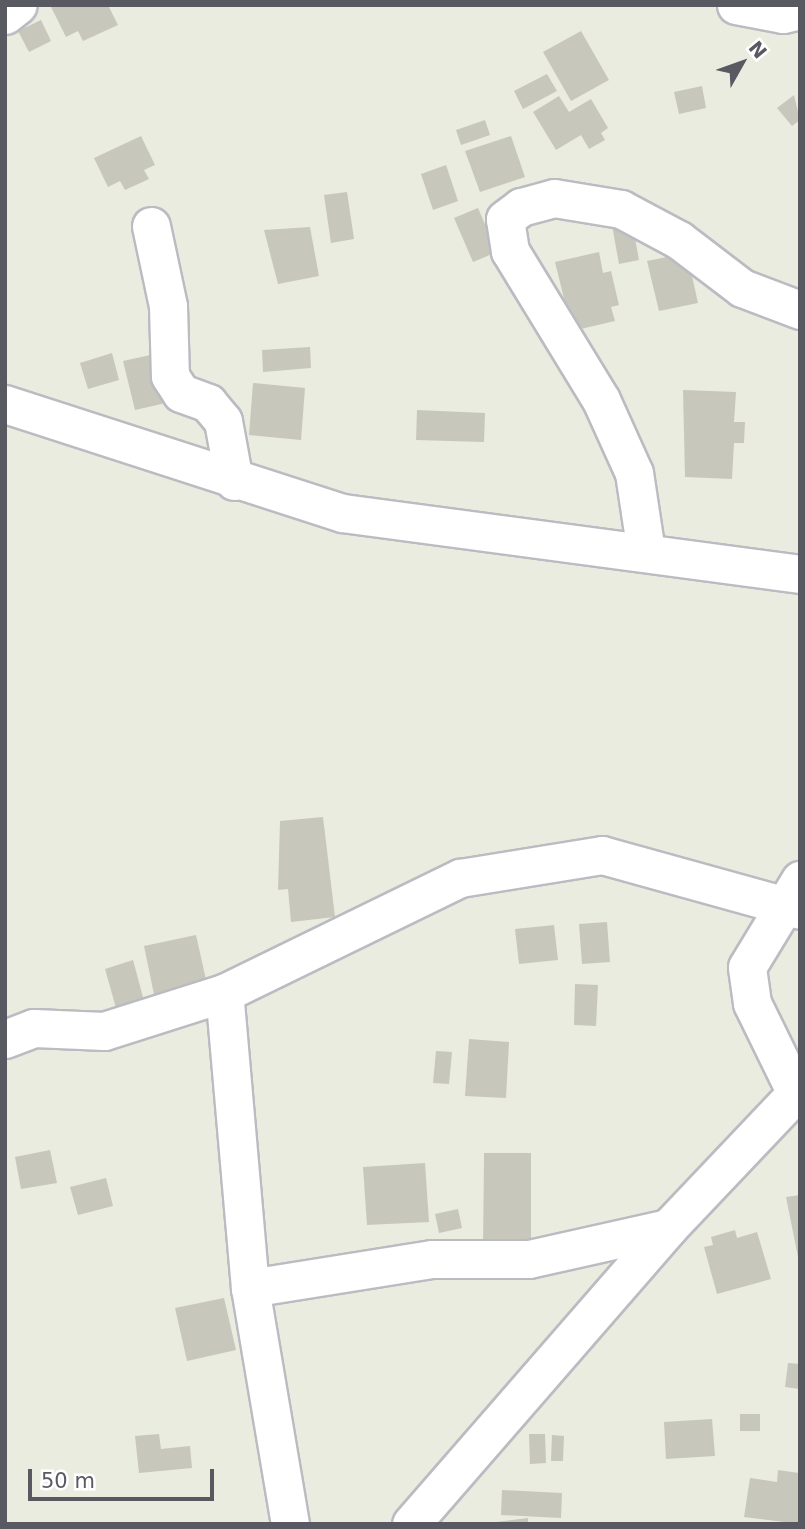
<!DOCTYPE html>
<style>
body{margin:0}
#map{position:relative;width:805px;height:1529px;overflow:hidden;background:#ebece0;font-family:"DejaVu Sans",sans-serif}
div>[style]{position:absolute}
.building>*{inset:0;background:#c7c7bc}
.roads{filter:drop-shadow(2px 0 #bbbbc2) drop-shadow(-2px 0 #bbbbc2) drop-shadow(0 2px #bbbbc2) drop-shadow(0 -2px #bbbbc2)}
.minor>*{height:37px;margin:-18.5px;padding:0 18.5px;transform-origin:18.5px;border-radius:18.5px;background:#fff}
span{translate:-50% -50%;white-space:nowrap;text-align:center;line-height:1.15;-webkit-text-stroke:5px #fff;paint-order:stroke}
.frame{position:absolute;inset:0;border:7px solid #595a61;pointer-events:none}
.north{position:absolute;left:707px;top:28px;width:70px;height:70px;-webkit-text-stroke:5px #fff;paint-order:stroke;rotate:50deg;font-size:19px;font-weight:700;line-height:28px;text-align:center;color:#595a61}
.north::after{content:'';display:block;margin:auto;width:24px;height:32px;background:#595a61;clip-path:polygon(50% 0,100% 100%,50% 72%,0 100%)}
.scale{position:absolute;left:28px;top:1469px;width:186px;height:32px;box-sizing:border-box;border:4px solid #595a61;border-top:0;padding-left:9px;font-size:21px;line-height:24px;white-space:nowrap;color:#595a61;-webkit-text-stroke:5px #fff;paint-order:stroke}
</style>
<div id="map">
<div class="building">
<div style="clip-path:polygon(50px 5px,108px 5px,118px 25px,83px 41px,78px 31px,66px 37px)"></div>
<div style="clip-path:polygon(41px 20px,51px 41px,29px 52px,18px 31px)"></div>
<div style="clip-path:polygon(581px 31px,609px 80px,571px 101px,543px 52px)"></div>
<div style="clip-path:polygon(547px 74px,557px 91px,523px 109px,514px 91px)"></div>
<div style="clip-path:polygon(702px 86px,706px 108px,679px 114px,674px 92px)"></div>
<div style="clip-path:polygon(794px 95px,800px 120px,792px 126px,777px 108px)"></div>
<div style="clip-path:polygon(559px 96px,569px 112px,591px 99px,608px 128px,601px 133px,605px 140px,589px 149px,581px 135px,556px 150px,533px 112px)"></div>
<div style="clip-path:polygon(485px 120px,490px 135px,461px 145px,456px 130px)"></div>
<div style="clip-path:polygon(141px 136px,155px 165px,144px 170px,149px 179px,125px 190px,120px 181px,108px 187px,94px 158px)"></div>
<div style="clip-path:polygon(511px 136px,525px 177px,480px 192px,465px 151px)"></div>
<div style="clip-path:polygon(446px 165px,458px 201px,433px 210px,421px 174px)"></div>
<div style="clip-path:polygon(347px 192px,354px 239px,331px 243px,324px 195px)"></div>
<div style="clip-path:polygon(478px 208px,497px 252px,473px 262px,454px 218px)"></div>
<div style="clip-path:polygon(631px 216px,639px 260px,619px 264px,611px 220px)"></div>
<div style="clip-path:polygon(310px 227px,319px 276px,278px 284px,264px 230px)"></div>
<div style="clip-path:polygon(599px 252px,603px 273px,611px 271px,619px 305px,611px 307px,615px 321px,572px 331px,555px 262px)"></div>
<div style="clip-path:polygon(687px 253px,698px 303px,659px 311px,647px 261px)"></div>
<div style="clip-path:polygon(310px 347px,311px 368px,263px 372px,262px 350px)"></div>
<div style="clip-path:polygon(112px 353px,119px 380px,88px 389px,80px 363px)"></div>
<div style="clip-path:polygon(155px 354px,166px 403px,135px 410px,123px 361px)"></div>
<div style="clip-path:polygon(253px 383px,305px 388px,301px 440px,249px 435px)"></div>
<div style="clip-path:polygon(683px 390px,736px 392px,734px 422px,745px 422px,744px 443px,734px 443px,732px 479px,685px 477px)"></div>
<div style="clip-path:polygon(417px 410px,485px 413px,484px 442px,416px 440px)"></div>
<div style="clip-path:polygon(323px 817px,335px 917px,291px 922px,288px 889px,278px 890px,280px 821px)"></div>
<div style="clip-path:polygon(607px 922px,610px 962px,582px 964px,579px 924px)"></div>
<div style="clip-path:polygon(554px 925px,558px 960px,519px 964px,515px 929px)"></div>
<div style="clip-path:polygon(196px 935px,209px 993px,156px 1004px,144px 946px)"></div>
<div style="clip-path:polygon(133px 960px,144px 1001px,116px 1008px,105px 969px)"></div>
<div style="clip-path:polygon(575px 984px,598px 985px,596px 1026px,574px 1025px)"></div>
<div style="clip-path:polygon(469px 1039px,509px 1042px,506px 1098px,465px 1096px)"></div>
<div style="clip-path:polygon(436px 1051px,452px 1052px,449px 1084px,433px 1083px)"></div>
<div style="clip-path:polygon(50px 1150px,57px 1183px,21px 1189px,15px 1157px)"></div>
<div style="clip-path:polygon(484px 1153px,531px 1153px,531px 1251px,483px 1250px)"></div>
<div style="clip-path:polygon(425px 1163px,429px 1222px,367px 1225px,363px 1167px)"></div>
<div style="clip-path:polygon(106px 1178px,113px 1206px,78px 1215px,70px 1187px)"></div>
<div style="clip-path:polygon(800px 1195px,800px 1262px,799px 1262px,786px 1197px)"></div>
<div style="clip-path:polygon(458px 1209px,462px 1228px,439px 1233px,435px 1214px)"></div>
<div style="clip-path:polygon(735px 1230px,737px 1238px,757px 1232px,771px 1279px,717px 1294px,704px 1247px,713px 1245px,711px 1237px)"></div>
<div style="clip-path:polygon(224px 1298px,236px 1350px,187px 1361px,175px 1308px)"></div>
<div style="clip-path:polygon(788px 1363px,800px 1364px,800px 1389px,785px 1387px)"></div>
<div style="clip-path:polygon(740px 1414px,760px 1414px,760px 1431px,740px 1431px)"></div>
<div style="clip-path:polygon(712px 1419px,715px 1456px,666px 1459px,664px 1422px)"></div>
<div style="clip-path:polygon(159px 1434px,161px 1449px,190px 1446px,192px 1468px,139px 1473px,135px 1436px)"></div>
<div style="clip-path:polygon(529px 1434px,545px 1434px,546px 1463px,530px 1464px)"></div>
<div style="clip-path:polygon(552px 1435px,564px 1436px,563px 1461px,551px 1461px)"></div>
<div style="clip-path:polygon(778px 1470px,799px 1473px,800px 1524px,744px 1517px,750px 1478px,777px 1482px)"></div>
<div style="clip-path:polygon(502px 1490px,562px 1493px,561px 1518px,501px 1515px)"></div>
<div style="clip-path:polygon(528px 1518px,528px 1524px,496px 1524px,496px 1522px)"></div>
</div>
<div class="roads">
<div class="minor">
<div style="left:736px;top:5px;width:48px;rotate:10.8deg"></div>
<div style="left:783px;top:14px;width:17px;rotate:-13deg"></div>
<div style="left:5px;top:15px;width:16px;rotate:-38deg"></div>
<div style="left:151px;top:226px;width:82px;rotate:78deg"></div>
<div style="left:168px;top:306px;width:70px;rotate:88.4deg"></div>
<div style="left:170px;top:376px;width:20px;rotate:57deg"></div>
<div style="left:181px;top:393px;width:29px;rotate:20deg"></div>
<div style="left:208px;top:403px;width:23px;rotate:50deg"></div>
<div style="left:223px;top:421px;width:61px;rotate:79.6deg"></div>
<div style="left:5px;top:404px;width:355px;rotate:17.9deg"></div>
<div style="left:343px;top:513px;width:461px;rotate:7.6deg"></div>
<div style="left:646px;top:552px;width:80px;rotate:-98.6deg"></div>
<div style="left:634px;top:473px;width:80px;rotate:-114.3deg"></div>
<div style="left:601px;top:400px;width:175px;rotate:-121.4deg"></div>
<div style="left:510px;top:251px;width:32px;rotate:-99deg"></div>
<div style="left:505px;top:219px;width:20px;rotate:-37deg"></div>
<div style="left:521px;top:207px;width:34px;rotate:-15deg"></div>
<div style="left:554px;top:198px;width:68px;rotate:9.3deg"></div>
<div style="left:621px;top:209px;width:66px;rotate:28.1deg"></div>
<div style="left:679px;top:240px;width:79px;rotate:37.3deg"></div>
<div style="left:742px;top:288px;width:62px;rotate:20.8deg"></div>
<div style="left:5px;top:1039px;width:31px;rotate:-21deg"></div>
<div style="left:34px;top:1028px;width:70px;rotate:2.5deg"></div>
<div style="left:104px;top:1031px;width:126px;rotate:-17.6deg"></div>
<div style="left:796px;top:1093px;width:100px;rotate:-116.1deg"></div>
<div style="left:752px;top:1003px;width:36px;rotate:-98deg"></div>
<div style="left:747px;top:967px;width:102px;rotate:-58.7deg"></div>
<div style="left:250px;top:1288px;width:184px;rotate:-9.1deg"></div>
<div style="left:432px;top:1259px;width:97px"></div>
<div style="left:529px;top:1259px;width:142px;rotate:-12.6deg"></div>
<div style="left:290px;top:1524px;width:239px;rotate:-99.6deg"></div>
<div style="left:250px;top:1288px;width:296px;rotate:-95deg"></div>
<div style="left:224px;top:993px;width:263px;rotate:-26deg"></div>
<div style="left:460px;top:878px;width:144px;rotate:-9.2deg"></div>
<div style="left:602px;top:855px;width:205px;rotate:15.5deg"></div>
<div style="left:411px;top:1524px;width:392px;rotate:-49deg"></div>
<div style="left:668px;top:1228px;width:192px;rotate:-46.5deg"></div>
</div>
</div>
<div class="frame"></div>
<div class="north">N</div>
<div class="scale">50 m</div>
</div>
